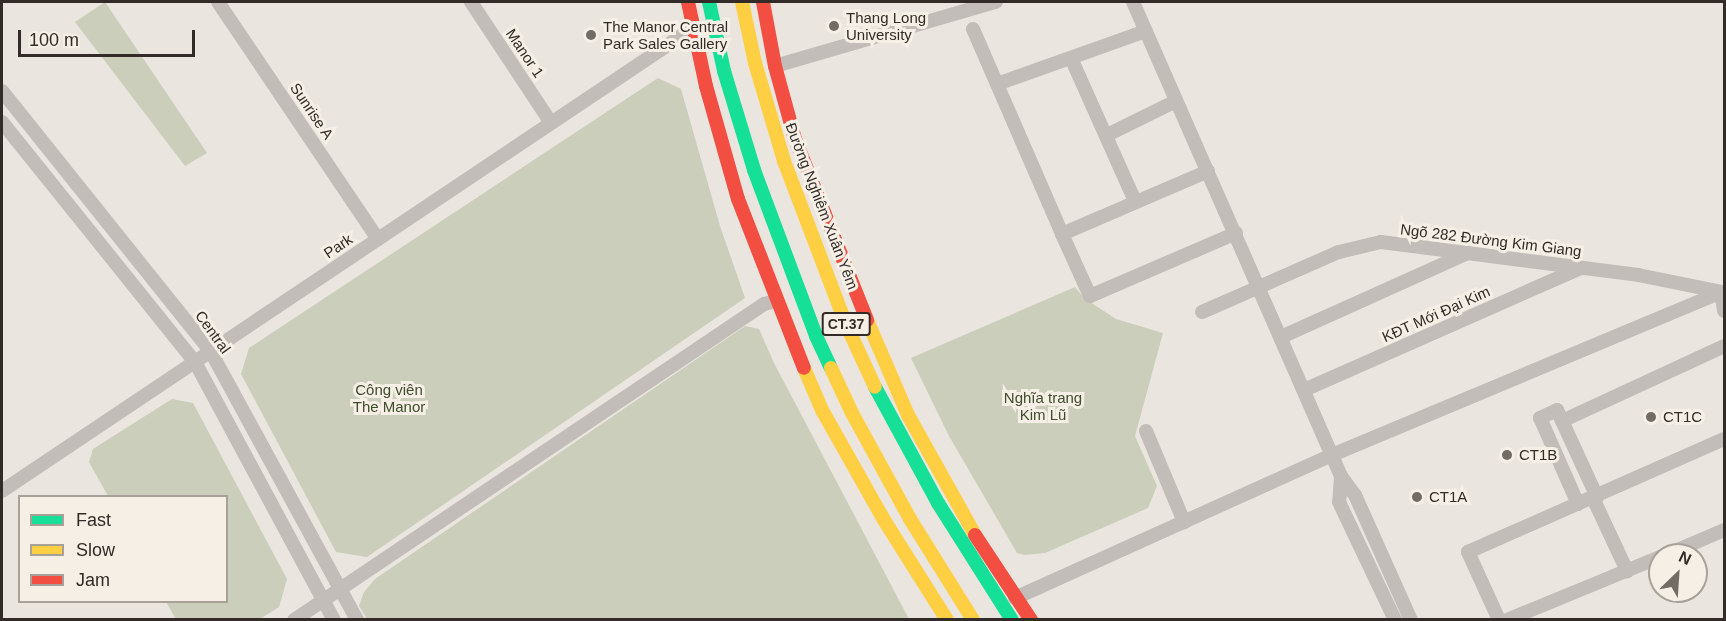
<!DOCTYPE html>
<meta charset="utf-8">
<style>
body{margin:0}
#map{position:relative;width:1726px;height:621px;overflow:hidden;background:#eae5df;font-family:Helvetica,sans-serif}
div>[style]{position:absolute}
.green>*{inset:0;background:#cacebb}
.street>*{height:14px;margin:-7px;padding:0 7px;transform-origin:7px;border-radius:7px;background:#c2bdb8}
.slow>*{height:14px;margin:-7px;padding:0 7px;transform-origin:7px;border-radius:7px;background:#ffcf43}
.jam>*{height:14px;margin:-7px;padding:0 7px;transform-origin:7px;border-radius:7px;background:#f24e42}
.fast-bridge>*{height:14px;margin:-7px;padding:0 7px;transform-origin:7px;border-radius:7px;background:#16e098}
.slow-bridge>*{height:14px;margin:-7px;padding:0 7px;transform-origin:7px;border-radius:7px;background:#ffcf43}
.dots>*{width:16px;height:16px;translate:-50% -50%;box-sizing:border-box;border:3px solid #f6efe6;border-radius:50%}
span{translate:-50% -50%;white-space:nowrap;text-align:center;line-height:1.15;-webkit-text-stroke:6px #f6efe6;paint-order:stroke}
.shield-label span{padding:2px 4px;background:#f6efe6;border:2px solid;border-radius:4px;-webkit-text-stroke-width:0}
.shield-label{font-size:14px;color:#322b27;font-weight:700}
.poi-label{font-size:15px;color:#322b27}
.left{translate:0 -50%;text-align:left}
.street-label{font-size:15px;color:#322b27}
.park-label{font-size:15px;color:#414d2f}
.frame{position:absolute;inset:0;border:3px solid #322b27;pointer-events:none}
.legend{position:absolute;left:18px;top:495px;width:210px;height:108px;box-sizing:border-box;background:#f6efe6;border:2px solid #a8a19a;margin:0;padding:8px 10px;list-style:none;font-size:18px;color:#322b27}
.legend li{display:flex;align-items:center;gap:12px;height:30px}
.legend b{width:30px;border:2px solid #a8a19a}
.north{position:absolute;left:1648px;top:543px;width:60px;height:60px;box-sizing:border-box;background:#f6efe6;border:2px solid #a8a19a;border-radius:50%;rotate:25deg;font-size:16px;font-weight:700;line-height:24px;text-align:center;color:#322b27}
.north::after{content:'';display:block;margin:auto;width:21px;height:27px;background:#726c67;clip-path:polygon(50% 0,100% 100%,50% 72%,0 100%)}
.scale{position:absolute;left:18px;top:30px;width:177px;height:27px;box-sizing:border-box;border:3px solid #322b27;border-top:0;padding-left:8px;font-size:18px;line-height:21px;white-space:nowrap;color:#322b27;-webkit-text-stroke:4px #f6efe6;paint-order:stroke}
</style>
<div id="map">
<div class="green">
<div style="clip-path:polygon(105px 2px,207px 153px,185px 166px,75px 22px)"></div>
<div style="clip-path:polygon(658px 78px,681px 89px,720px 226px,745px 298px,367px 557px,336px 552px,241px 374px,249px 348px)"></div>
<div style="clip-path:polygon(1075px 287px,1084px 298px,1116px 319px,1163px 333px,1135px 436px,1157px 486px,1148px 508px,1045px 553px,1024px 555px,1017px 553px,949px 436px,911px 358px)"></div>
<div style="clip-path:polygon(745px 326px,759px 329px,774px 363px,909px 619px,367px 619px,359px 606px,364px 592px,375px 579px)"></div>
<div style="clip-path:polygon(172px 399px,193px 403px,287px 579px,279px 607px,260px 619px,176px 619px,166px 602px,226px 602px,226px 496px,108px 496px,89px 462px,93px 449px)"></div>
</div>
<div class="street">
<div style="left:218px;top:2px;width:286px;rotate:56deg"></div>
<div style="left:471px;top:2px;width:145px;rotate:56.5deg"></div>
<div style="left:1133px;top:2px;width:518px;rotate:66.31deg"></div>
<div style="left:1341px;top:476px;width:24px;rotate:54deg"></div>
<div style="left:1355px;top:495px;width:137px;rotate:65.9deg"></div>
<div style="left:973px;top:29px;width:223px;rotate:66.5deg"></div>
<div style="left:1062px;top:234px;width:159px;rotate:-23.3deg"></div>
<div style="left:1071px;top:58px;width:157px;rotate:65.9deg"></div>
<div style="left:775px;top:66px;width:230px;rotate:-16.2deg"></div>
<div style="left:997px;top:84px;width:158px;rotate:-19.6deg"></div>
<div style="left:2px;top:91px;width:334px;rotate:51.3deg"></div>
<div style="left:211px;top:352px;width:305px;rotate:61.4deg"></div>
<div style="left:2px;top:122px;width:308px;rotate:51.2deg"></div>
<div style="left:195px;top:362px;width:293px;rotate:61.7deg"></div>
<div style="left:1107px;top:135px;width:77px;rotate:-26.2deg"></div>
<div style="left:1062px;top:234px;width:68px;rotate:65.7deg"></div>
<div style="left:1090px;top:296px;width:159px;rotate:-23.3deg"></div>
<div style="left:1721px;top:292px;width:19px;rotate:81deg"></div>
<div style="left:1202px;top:312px;width:150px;rotate:-23.7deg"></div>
<div style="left:1339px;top:252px;width:43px;rotate:-13.4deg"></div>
<div style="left:1381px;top:242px;width:259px;rotate:7.3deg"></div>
<div style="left:1638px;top:275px;width:86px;rotate:11.4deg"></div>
<div style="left:1281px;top:337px;width:205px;rotate:-24.2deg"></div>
<div style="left:1304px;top:390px;width:303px;rotate:-23.8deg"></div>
<div style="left:1562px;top:421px;width:179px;rotate:-24.8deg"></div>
<div style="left:1146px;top:431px;width:99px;rotate:67.3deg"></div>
<div style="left:1341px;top:476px;width:26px;rotate:94deg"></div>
<div style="left:1339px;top:502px;width:131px;rotate:64.6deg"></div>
<div style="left:2px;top:491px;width:832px;rotate:-33.82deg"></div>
<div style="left:1593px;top:498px;width:81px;rotate:65deg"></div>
<div style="left:1578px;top:504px;width:94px;rotate:-113.8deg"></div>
<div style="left:1540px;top:418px;width:19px;rotate:-25deg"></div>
<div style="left:1557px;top:410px;width:96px;rotate:65.3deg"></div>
<div style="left:1666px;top:555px;width:63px;rotate:-23.3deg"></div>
<div style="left:1015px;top:598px;width:348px;rotate:-24.3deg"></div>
<div style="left:1332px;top:455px;width:422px;rotate:-22.7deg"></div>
<div style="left:294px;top:620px;width:566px;rotate:-33.91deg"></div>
<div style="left:764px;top:304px;width:11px;rotate:-15deg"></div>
<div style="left:1499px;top:620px;width:75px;rotate:-114.5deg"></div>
<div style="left:1468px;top:552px;width:280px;rotate:-23.8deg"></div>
<div style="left:1507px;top:620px;width:165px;rotate:-22.4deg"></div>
</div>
<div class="slow">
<div style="left:867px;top:320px;width:103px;rotate:66.7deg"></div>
<div style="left:908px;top:415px;width:137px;rotate:60.8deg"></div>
<div style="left:804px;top:368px;width:46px;rotate:66.8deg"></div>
<div style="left:822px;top:410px;width:126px;rotate:60.6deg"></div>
<div style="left:884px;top:520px;width:118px;rotate:57.8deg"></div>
</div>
<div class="jam">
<div style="left:688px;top:2px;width:86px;rotate:77.9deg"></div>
<div style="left:706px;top:86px;width:117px;rotate:74.2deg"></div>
<div style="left:738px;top:199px;width:181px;rotate:68.7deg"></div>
<div style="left:763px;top:2px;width:65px;rotate:79.4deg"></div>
<div style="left:775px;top:66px;width:76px;rotate:74.7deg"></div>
<div style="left:795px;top:139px;width:195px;rotate:68.3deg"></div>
<div style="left:975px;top:535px;width:102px;rotate:56.6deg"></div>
</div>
<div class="fast-bridge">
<div style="left:709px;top:2px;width:71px;rotate:77.7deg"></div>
<div style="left:724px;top:71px;width:103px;rotate:73.1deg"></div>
<div style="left:754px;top:170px;width:177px;rotate:69.5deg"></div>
<div style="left:816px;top:336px;width:35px;rotate:65deg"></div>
<div style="left:875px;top:387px;width:132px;rotate:61.5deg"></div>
<div style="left:938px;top:503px;width:138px;rotate:57.7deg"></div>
</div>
<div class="slow-bridge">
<div style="left:742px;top:2px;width:62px;rotate:78deg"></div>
<div style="left:755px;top:63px;width:102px;rotate:73.5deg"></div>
<div style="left:784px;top:161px;width:174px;rotate:69.2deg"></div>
<div style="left:846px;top:324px;width:69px;rotate:65.3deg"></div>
<div style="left:831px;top:368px;width:50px;rotate:65deg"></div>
<div style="left:852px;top:413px;width:121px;rotate:61.3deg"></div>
<div style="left:910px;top:519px;width:119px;rotate:58deg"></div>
</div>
<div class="dots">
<div style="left:834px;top:26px;background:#726c67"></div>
<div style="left:591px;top:35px;background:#726c67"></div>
<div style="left:1651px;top:417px;background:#726c67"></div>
<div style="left:1507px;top:455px;background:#726c67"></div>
<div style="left:1417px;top:497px;background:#726c67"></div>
</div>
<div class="shield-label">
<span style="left:846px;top:324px">CT.37</span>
</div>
<div class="poi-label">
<span class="left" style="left:846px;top:26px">Thang Long<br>University</span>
<span class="left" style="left:603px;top:35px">The Manor Central<br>Park Sales Gallery</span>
<span class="left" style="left:1663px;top:417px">CT1C</span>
<span class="left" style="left:1519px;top:455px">CT1B</span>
<span class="left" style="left:1429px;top:497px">CT1A</span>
</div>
<div class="street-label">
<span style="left:525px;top:53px;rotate:56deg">Manor 1</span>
<span style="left:312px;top:111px;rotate:56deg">Sunrise A</span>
<span style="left:822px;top:206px;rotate:69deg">Đường Nghiêm Xuân Yêm</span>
<span style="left:1491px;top:240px;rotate:7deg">Ngõ 282 Đường Kim Giang</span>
<span style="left:338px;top:246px;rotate:-34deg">Park</span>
<span style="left:1436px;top:314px;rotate:-24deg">KĐT Mới Đại Kim</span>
<span style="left:213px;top:332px;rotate:54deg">Central</span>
</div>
<div class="park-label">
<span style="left:389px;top:398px">Công viên<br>The Manor</span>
<span style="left:1043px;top:406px">Nghĩa trang<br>Kim Lũ</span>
</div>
<div class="frame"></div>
<ul class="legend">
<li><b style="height:8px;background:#16e098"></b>Fast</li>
<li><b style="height:8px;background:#ffcf43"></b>Slow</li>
<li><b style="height:8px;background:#f24e42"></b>Jam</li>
</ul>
<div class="north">N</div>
<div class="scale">100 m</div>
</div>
